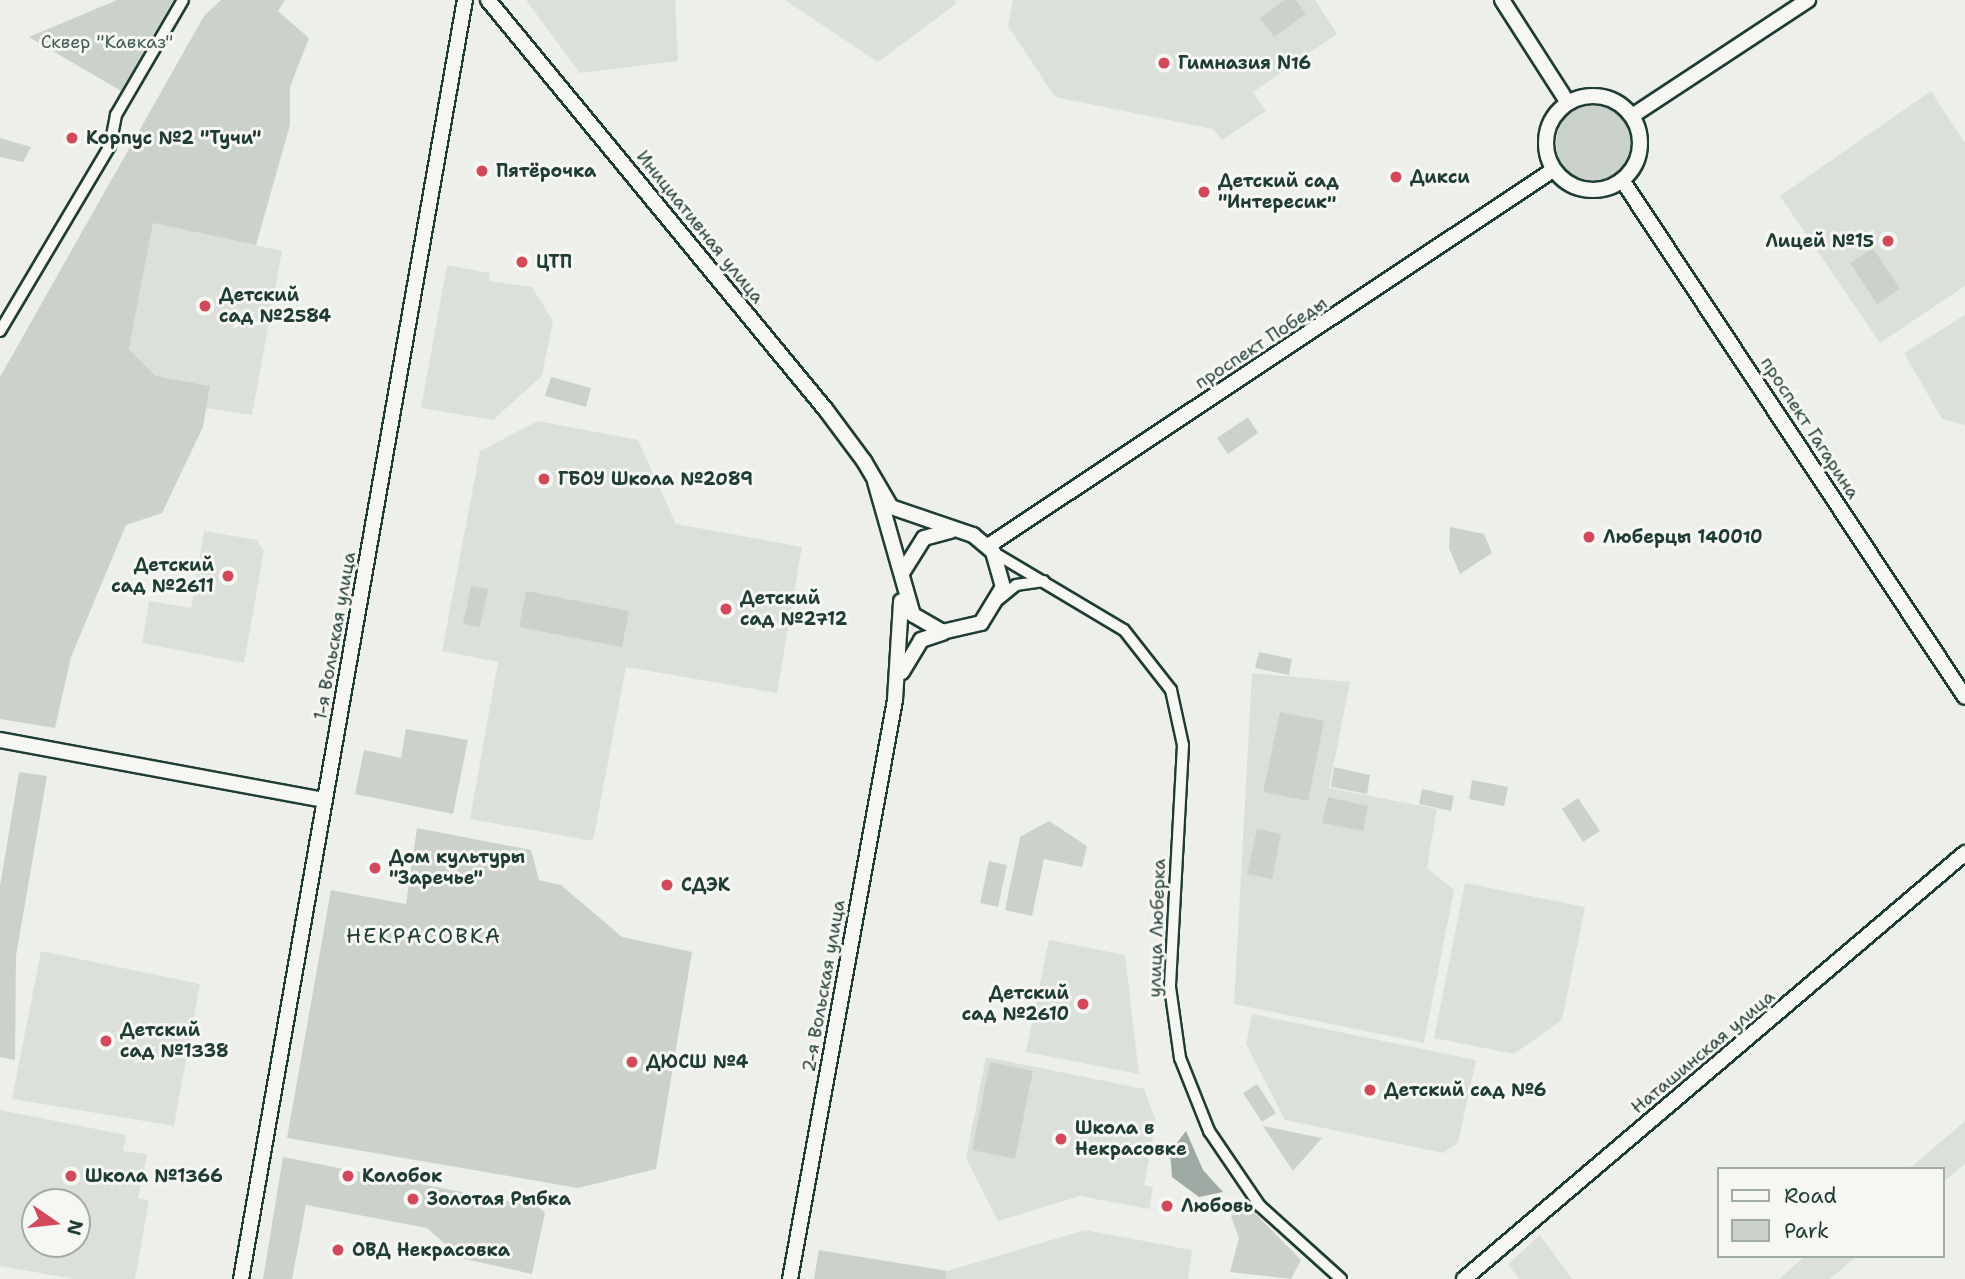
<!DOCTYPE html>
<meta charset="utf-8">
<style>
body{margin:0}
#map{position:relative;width:1965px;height:1279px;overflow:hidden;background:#edefea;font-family:"Shantell Sans",sans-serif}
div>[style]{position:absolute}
.built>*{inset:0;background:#dce0db}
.green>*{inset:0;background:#cbd2cc}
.round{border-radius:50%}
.water>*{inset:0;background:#9faaa4}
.roads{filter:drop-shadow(2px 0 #1f3d34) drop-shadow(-2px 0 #1f3d34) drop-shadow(0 2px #1f3d34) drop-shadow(0 -2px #1f3d34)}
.street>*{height:10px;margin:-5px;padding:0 5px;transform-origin:5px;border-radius:5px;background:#f6f6f2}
.secondary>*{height:14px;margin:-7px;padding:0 7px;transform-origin:7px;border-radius:7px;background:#f6f6f2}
.secondary>.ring{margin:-7px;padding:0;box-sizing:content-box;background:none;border:14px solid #f6f6f2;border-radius:50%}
.dots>*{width:19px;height:19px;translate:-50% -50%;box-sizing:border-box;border:4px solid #f6f6f2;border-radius:50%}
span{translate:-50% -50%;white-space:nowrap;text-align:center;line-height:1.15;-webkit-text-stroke:6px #f6f6f2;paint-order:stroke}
.park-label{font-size:18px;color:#415b52}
.poi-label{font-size:18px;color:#1f3d34;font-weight:700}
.left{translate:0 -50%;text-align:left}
.right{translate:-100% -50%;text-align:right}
.street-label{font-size:18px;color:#1f3d34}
.quarter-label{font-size:21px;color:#1f3d34;letter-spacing:2px}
.legend{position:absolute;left:1717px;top:1167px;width:228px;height:91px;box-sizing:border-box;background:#f6f6f2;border:2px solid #a0aca6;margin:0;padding:9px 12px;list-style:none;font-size:21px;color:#1f3d34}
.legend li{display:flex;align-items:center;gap:14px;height:35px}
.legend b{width:35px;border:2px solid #a0aca6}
.north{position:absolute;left:21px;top:1188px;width:70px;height:70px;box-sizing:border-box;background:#f6f6f2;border:2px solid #a0aca6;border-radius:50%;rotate:104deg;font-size:19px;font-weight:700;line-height:28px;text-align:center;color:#1f3d34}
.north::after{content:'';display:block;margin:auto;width:24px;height:32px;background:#d1495b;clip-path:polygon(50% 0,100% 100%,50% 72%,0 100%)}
</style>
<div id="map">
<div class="built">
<div style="clip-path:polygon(526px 0,675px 0,678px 61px,580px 73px)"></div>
<div style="clip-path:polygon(785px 0,955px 0,957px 3px,878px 62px)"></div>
<div style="clip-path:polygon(1013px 0,1315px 0,1337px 34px,1253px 92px,1266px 111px,1222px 140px,1213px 129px,1055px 97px,1008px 26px)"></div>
<div style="clip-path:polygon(1931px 91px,1965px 143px,1965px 286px,1880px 343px,1780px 196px)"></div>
<div style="clip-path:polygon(153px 222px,282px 251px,252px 415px,206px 408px,210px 386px,156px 376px,129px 349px)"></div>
<div style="clip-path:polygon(447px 265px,490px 273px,489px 281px,532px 287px,553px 321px,542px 376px,493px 420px,421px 408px)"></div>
<div style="clip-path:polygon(1965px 315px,1965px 425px,1942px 419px,1904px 353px)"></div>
<div style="clip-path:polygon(538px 421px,638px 440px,676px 524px,802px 547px,777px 693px,626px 667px,593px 841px,470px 819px,498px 662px,442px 651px,480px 451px)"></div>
<div style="clip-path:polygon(204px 531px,257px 540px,264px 551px,244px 663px,142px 643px,149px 601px,191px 608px)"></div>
<div style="clip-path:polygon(1252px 673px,1350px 682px,1329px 788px,1437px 809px,1427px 868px,1454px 890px,1424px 1043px,1234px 1004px)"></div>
<div style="clip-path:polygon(1465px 883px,1585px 907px,1562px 1020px,1514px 1054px,1434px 1038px)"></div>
<div style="clip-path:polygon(1049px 940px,1125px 955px,1139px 1074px,1026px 1052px)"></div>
<div style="clip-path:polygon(41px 951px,200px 984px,174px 1126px,12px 1099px)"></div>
<div style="clip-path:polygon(1252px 1014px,1476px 1060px,1458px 1143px,1443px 1153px,1285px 1120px,1246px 1044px)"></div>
<div style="clip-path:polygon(986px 1057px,1144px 1089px,1156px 1121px,1144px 1185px,1153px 1187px,1149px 1209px,1080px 1196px,998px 1221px,966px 1158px)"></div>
<div style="clip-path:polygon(evenodd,0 1110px,126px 1135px,123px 1151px,147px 1154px,138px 1198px,149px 1201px,135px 1279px,74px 1279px,0 1266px,0 1110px,35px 1202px,77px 1202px,77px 1244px,35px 1244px,35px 1202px)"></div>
<div style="clip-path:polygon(1965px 1121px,1965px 1164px,1942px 1183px,1942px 1169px,1909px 1169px)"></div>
<div style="clip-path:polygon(1085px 1230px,1192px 1250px,1188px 1279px,946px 1279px,947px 1271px)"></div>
<div style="clip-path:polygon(1540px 1235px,1572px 1279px,1519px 1279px,1508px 1264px)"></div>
<div style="clip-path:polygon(1805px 1256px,1857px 1256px,1830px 1279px,1779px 1279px)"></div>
</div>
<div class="green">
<div style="clip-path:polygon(117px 0,173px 0,121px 91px,29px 37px)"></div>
<div style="clip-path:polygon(221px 0,285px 0,278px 11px,309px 38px,290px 87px,290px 125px,256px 245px,153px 223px,129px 349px,156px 376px,210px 386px,203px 427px,162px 513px,126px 525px,71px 657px,55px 728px,0 719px,0 377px,204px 16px)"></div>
<div style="clip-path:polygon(1285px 0,1296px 0,1306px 14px,1274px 37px,1260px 18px)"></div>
<div class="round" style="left:1556px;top:105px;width:76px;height:76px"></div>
<div style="clip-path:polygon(0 138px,31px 147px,23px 162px,0 157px)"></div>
<div style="clip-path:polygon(1873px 248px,1900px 289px,1877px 304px,1850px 263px)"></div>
<div style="clip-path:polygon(551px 377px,591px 388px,586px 407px,545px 396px)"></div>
<div style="clip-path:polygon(1248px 417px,1258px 433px,1228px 454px,1217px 438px)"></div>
<div style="clip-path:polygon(1450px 527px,1484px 534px,1492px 553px,1460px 574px,1449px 548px)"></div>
<div style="clip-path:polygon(471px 586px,488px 589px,480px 627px,463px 624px)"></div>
<div style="clip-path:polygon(526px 591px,629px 611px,622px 647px,519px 627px)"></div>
<div style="clip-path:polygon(1259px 652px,1292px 659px,1289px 675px,1255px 668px)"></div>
<div style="clip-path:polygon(1280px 712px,1324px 721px,1308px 801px,1263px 792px)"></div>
<div style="clip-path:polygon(406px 729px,468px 740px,453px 814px,355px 794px,364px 750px,401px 758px)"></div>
<div style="clip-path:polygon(1334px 767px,1370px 775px,1367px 794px,1331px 787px)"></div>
<div style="clip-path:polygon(19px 772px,47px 776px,16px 956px,15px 1060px,0 1057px,0 886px)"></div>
<div style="clip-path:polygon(1472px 780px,1508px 787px,1504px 806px,1469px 799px)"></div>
<div style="clip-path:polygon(1422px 789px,1454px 796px,1451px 811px,1419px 804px)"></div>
<div style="clip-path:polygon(1328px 797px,1368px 806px,1363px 831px,1322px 823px)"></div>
<div style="clip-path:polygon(1578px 798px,1600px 831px,1583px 842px,1562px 809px)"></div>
<div style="clip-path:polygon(1049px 821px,1087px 846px,1082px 867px,1044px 859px,1032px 916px,1005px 910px,1020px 837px)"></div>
<div style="clip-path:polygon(417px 828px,531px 850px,539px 880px,561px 885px,622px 937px,692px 952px,656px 1169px,578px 1188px,287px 1138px,331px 890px,406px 904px)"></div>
<div style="clip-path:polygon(1257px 829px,1281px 834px,1272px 879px,1247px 874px)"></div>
<div style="clip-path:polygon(989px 861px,1007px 865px,998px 907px,980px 903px)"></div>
<div style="clip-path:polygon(990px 1062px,1033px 1071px,1015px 1159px,972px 1150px)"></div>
<div style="clip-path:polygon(1257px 1084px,1276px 1113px,1262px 1122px,1243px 1093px)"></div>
<div style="clip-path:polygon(1263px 1126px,1322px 1138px,1293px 1171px)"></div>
<div style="clip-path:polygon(283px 1157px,538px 1207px,545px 1212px,532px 1274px,461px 1258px,427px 1228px,306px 1205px,292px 1279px,263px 1279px)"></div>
<div style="clip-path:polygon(1247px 1205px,1301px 1260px,1291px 1279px,1230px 1272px,1239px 1238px,1231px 1216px)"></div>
<div style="clip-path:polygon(819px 1250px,947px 1271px,946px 1279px,814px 1279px)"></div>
</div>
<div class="water">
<div style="clip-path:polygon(1186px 1131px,1203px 1170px,1223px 1192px,1199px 1197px,1172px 1177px,1170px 1152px)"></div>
</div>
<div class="roads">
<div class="street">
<div style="left:0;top:331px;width:215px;rotate:-59.3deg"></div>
<div style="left:110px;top:146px;width:32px;rotate:-79deg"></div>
<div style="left:116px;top:115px;width:133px;rotate:-59.8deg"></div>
<div style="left:993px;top:552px;width:152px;rotate:30.8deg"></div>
<div style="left:1124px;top:630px;width:76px;rotate:51.9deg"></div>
<div style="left:1171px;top:690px;width:56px;rotate:77.7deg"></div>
<div style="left:1183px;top:745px;width:242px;rotate:93.1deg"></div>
<div style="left:1170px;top:987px;width:72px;rotate:82deg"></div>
<div style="left:1180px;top:1058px;width:79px;rotate:68.3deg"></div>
<div style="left:1209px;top:1131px;width:91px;rotate:55.8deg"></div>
<div style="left:1260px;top:1206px;width:109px;rotate:42deg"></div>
<div style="left:999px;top:599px;width:22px;rotate:-39deg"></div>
<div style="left:1016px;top:585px;width:28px;rotate:-8deg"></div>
</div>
<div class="secondary">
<div style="left:488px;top:0;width:531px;rotate:50.5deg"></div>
<div style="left:826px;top:410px;width:64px;rotate:53.3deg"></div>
<div style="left:864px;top:461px;width:53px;rotate:59.6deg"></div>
<div style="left:891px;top:507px;width:87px;rotate:18.9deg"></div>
<div style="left:973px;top:535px;width:26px;rotate:40deg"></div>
<div style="left:993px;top:552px;width:36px;rotate:74deg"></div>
<div style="left:1003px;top:587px;width:42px;rotate:121.4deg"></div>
<div style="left:981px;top:623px;width:39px;rotate:167deg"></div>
<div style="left:943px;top:632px;width:34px;rotate:-150deg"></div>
<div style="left:913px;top:615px;width:138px;rotate:-105.9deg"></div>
<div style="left:1502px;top:0;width:122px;rotate:57.3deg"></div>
<div class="ring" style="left:1546px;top:96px;width:80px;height:80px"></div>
<div style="left:1632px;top:116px;width:211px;rotate:-33.4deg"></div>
<div style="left:1622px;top:180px;width:620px;rotate:56.44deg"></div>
<div style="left:988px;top:546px;width:679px;rotate:-33.64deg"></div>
<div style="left:902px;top:573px;width:41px;rotate:-57.8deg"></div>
<div style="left:924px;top:538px;width:28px;rotate:-15deg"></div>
<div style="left:902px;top:672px;width:37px;rotate:-59deg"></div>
<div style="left:921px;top:640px;width:22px;rotate:-18deg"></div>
<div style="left:0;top:740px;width:330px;rotate:10.5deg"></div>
<div style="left:241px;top:1279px;width:1298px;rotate:-80.07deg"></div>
<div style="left:790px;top:1279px;width:588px;rotate:-79.72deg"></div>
<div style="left:895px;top:700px;width:99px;rotate:-86.5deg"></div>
<div style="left:1464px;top:1279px;width:658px;rotate:-40.37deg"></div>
</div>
</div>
<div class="dots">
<div style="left:1164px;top:63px;background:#d1495b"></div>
<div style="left:72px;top:138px;background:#d1495b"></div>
<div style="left:482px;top:171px;background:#d1495b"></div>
<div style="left:1396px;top:177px;background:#d1495b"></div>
<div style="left:1204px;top:192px;background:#d1495b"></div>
<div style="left:1888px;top:241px;background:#d1495b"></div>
<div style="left:522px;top:262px;background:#d1495b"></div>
<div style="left:205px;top:306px;background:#d1495b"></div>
<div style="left:544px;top:479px;background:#d1495b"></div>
<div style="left:1589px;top:537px;background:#d1495b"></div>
<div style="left:228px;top:576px;background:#d1495b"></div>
<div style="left:726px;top:609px;background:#d1495b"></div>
<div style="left:375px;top:868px;background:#d1495b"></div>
<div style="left:667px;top:885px;background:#d1495b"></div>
<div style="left:1083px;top:1004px;background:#d1495b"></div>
<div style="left:106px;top:1041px;background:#d1495b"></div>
<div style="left:632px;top:1062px;background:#d1495b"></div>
<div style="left:1370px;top:1090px;background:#d1495b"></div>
<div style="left:1061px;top:1139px;background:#d1495b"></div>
<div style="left:71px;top:1176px;background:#d1495b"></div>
<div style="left:348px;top:1176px;background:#d1495b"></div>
<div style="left:413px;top:1199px;background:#d1495b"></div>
<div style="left:1167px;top:1206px;background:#d1495b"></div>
<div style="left:338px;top:1250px;background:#d1495b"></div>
</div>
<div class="park-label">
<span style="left:107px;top:42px">Сквер "Кавказ"</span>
</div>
<div class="poi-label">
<span class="left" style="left:1178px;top:63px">Гимназия N16</span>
<span class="left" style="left:86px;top:138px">Корпус №2 "Тучи"</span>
<span class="left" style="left:496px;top:171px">Пятёрочка</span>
<span class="left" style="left:1410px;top:177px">Дикси</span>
<span class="left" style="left:1218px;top:192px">Детский сад<br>"Интересик"</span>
<span class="right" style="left:1874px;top:241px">Лицей №15</span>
<span class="left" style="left:536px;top:262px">ЦТП</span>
<span class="left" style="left:219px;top:306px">Детский<br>сад №2584</span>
<span class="left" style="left:558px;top:479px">ГБОУ Школа №2089</span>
<span class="left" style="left:1603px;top:537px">Люберцы 140010</span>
<span class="right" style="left:214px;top:576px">Детский<br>сад №2611</span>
<span class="left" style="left:740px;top:609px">Детский<br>сад №2712</span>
<span class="left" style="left:389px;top:868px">Дом культуры<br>"Заречье"</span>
<span class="left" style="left:681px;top:885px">СДЭК</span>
<span class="right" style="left:1069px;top:1004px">Детский<br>сад №2610</span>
<span class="left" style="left:120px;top:1041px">Детский<br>сад №1338</span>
<span class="left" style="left:646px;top:1062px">ДЮСШ №4</span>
<span class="left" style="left:1384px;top:1090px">Детский сад №6</span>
<span class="left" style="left:1075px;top:1139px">Школа в<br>Некрасовке</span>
<span class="left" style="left:85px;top:1176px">Школа №1366</span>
<span class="left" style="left:362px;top:1176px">Колобок</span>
<span class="left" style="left:427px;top:1199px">Золотая Рыбка</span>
<span class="left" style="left:1181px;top:1206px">Любовь</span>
<span class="left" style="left:352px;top:1250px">ОВД Некрасовка</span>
</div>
<div class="street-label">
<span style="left:700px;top:227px;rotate:51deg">Инициативная улица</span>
<span style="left:1261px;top:343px;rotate:-33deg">проспект Победы</span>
<span style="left:1810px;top:428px;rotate:57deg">проспект Гагарина</span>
<span style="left:335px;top:636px;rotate:-80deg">1-я Вольская улица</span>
<span style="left:1157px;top:928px;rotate:-88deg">улица Люберка</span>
<span style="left:824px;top:986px;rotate:-80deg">2-я Вольская улица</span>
<span style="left:1703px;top:1052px;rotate:-40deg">Наташинская улица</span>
</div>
<div class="quarter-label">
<span style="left:424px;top:936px">НЕКРАСОВКА</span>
</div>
<ul class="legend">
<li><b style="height:9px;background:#f6f6f2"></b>Road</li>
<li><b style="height:19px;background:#cbd2cc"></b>Park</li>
</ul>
<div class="north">N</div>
</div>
